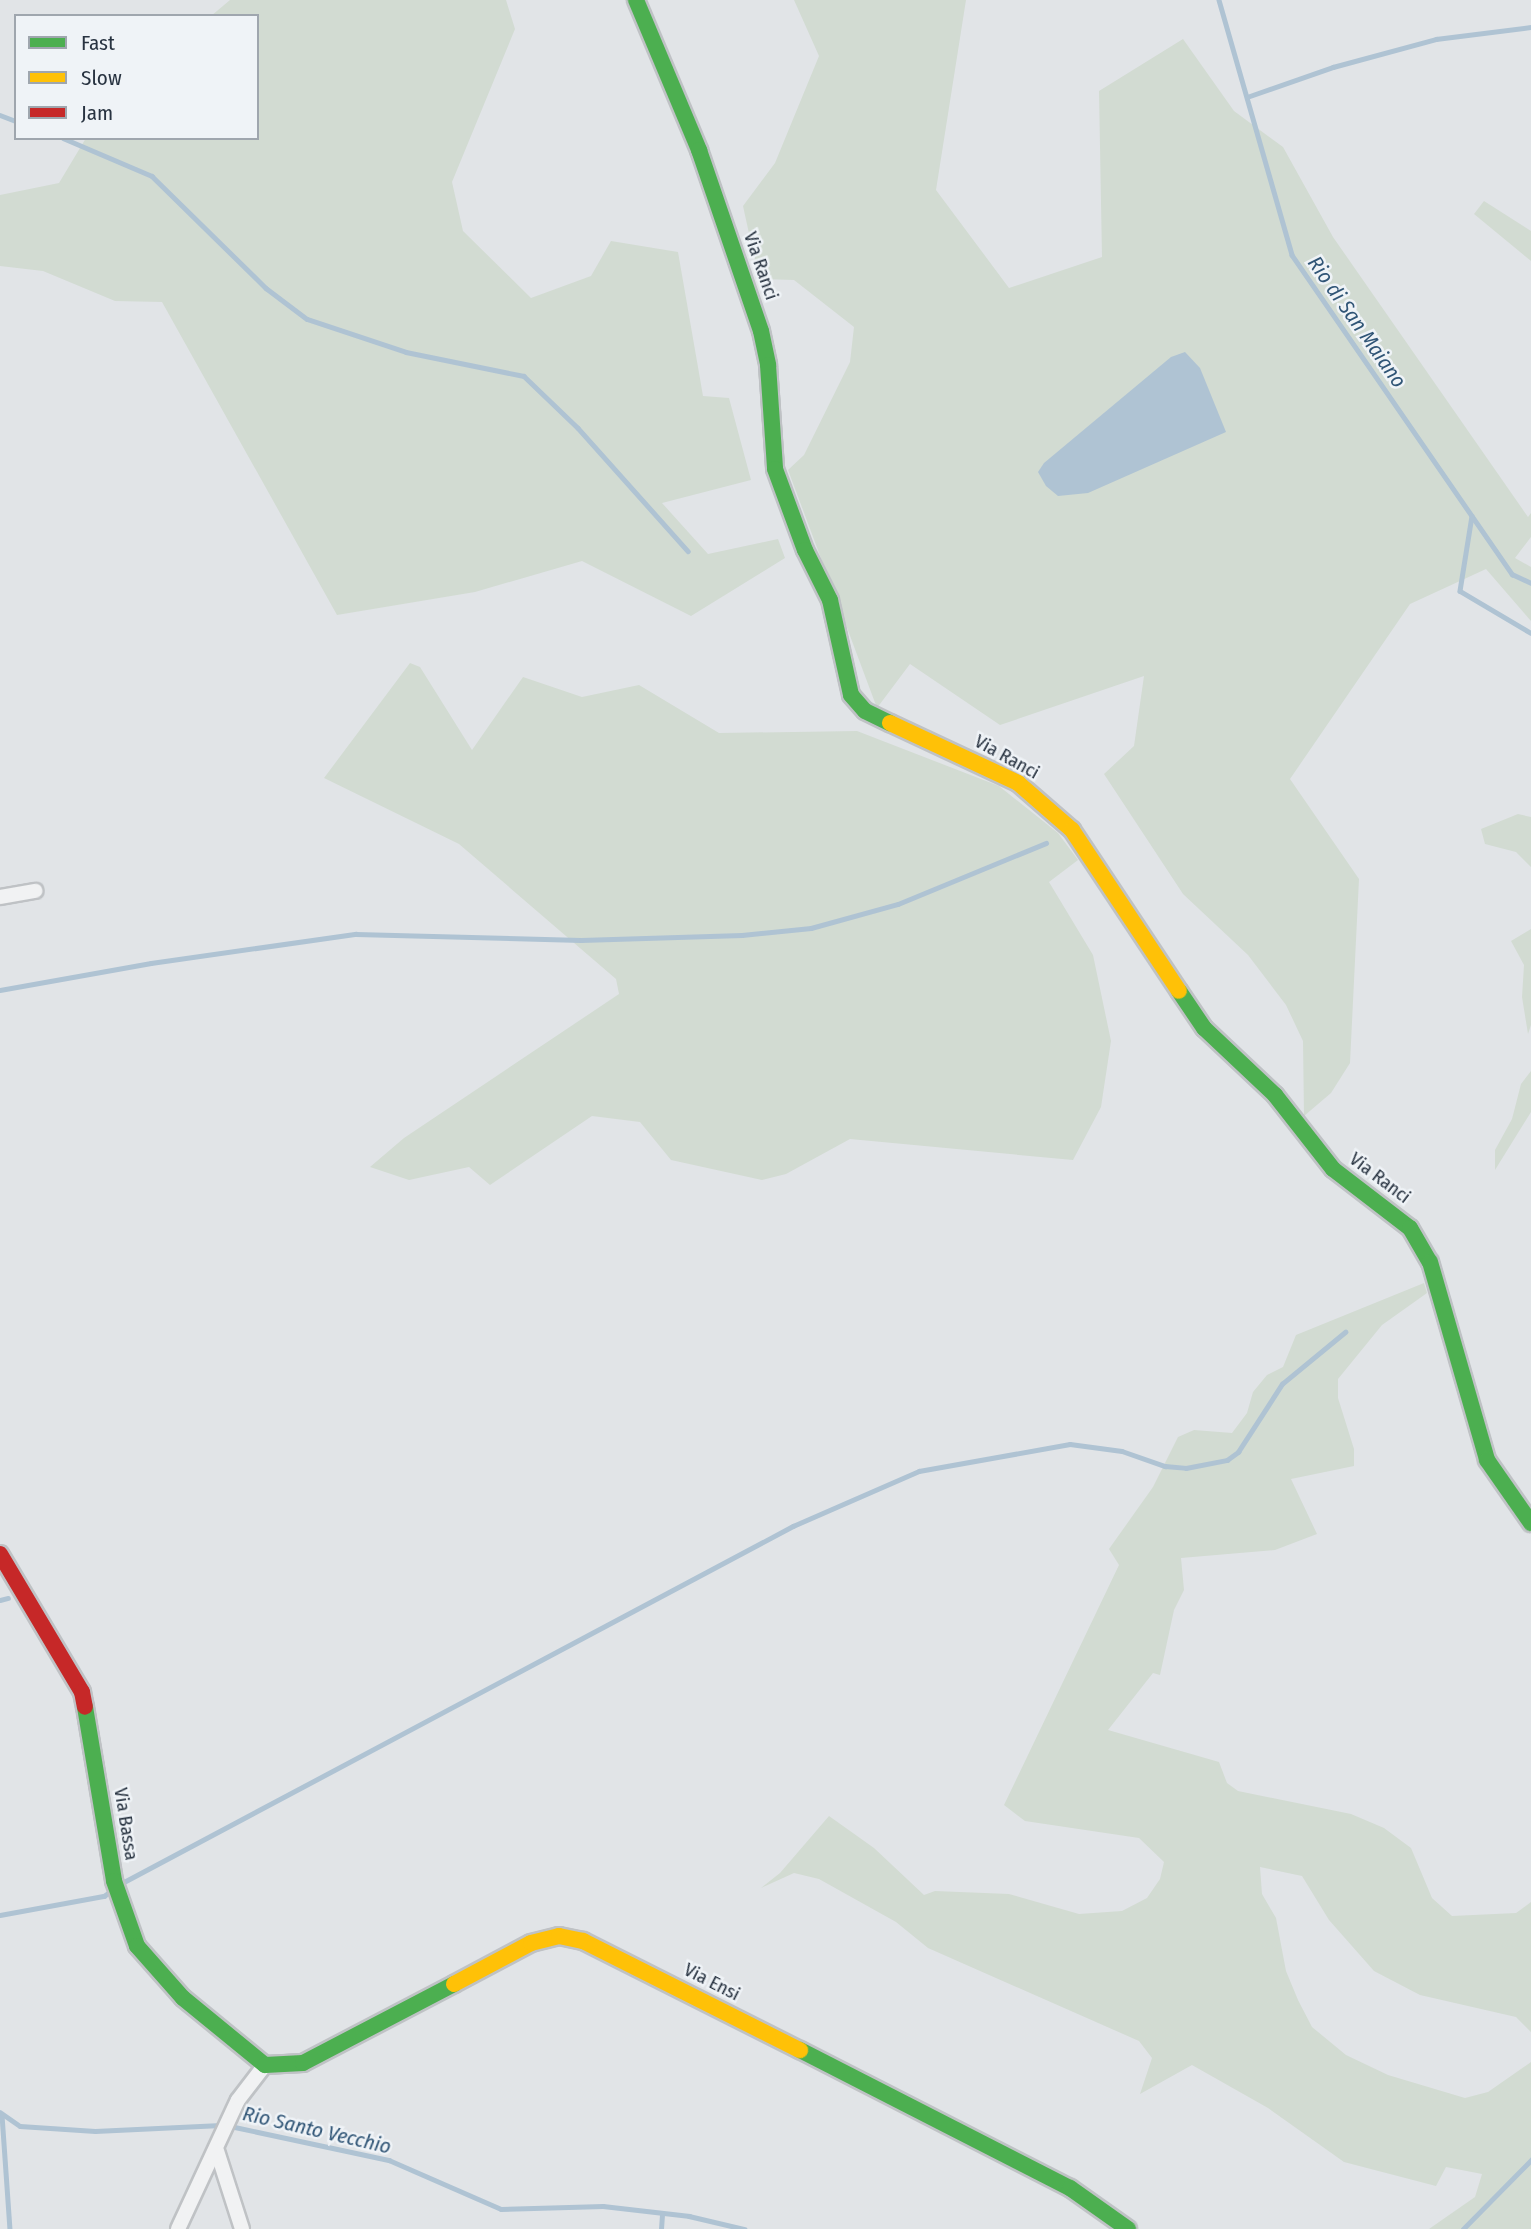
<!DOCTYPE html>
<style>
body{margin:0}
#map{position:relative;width:1531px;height:2229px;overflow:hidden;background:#e1e4e7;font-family:"Fira Sans Condensed",sans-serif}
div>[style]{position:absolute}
.green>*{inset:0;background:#d2dbd2}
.water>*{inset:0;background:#afc3d3}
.stream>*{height:4.5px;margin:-2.25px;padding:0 2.25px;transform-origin:2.25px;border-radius:2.25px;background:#afc3d3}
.roads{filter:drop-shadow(2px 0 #bfc2c5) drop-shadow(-2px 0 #bfc2c5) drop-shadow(0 2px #bfc2c5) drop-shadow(0 -2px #bfc2c5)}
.street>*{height:14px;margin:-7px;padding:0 7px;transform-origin:7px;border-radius:7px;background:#f1f2f3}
.fast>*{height:16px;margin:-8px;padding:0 8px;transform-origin:8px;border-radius:8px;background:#4caf50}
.slow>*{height:16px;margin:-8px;padding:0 8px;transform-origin:8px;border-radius:8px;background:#ffc107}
.jam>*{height:16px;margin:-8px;padding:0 8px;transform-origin:8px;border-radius:8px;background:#c62828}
span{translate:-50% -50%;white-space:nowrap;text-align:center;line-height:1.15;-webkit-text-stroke:5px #eff3f7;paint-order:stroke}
.street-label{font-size:19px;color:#283341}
.water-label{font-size:21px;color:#305576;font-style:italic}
.legend{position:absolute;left:14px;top:14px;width:245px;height:126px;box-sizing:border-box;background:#eff3f7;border:2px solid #9fa6ae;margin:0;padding:9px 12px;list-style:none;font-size:21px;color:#283341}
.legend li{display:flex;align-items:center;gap:14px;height:35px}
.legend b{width:35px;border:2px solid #9fa6ae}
</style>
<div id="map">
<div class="green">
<div style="clip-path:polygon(230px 0,506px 0,515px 29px,452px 182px,463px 231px,531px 298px,591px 276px,611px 241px,678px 252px,703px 396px,729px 398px,751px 480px,662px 503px,708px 554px,778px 539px,785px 558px,691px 616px,582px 561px,475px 592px,337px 615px,162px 302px,115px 301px,43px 271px,0 266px,0 195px,59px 183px,86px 138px,257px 138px,257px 16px,211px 16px)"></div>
<div style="clip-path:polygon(794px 0,966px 0,936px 190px,1009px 288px,1102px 257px,1099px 91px,1183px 39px,1234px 111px,1283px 147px,1333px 237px,1528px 517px,1531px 513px,1531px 537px,1515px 558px,1531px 567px,1531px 621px,1486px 569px,1410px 604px,1290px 779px,1359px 879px,1350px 1063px,1331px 1093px,1304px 1116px,1303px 1041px,1286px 1005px,1248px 955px,1183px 894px,1104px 774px,1134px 746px,1144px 676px,1000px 725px,910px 664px,877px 708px,788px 470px,804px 455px,850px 362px,854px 327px,794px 280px,759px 279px,743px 206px,775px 163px,819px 56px)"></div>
<div style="clip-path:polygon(1484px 201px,1531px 231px,1531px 261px,1474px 214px)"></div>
<div style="clip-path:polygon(410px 663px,420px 667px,472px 750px,523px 677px,582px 697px,639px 685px,719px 733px,857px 731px,999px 786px,1058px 833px,1078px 860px,1049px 882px,1093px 955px,1111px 1041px,1101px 1107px,1073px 1160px,850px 1139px,786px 1174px,762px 1180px,671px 1160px,640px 1122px,592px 1116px,490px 1185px,469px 1167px,409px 1180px,370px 1167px,404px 1138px,619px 994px,616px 979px,459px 844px,324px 778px)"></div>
<div style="clip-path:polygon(1518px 814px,1531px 817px,1531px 867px,1516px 852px,1485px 844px,1481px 829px)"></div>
<div style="clip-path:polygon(1531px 929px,1531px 1025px,1528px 1034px,1522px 997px,1524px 965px,1511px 941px)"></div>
<div style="clip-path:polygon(1531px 1071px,1531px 1112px,1495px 1170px,1495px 1150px,1512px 1119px,1521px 1084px)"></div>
<div style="clip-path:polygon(1424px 1283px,1427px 1293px,1382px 1325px,1338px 1379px,1338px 1398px,1354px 1449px,1354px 1466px,1291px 1479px,1317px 1534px,1275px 1550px,1181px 1558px,1184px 1590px,1174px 1610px,1160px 1675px,1153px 1673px,1108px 1730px,1219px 1762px,1227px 1783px,1238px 1791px,1351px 1814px,1384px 1828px,1411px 1848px,1432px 1898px,1452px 1916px,1516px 1913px,1531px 1902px,1531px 2032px,1516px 2017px,1420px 1995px,1374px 1971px,1329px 1920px,1302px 1876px,1260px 1867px,1262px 1894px,1276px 1918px,1286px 1971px,1298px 2000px,1312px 2027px,1346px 2055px,1388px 2075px,1465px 2098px,1488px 2092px,1531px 2062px,1531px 2229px,1429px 2229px,1475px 2197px,1482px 2174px,1446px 2167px,1436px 2186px,1344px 2162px,1268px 2108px,1192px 2065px,1140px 2094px,1152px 2058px,1139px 2041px,928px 1948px,896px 1922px,819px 1879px,794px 1873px,761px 1888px,780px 1873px,829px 1816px,874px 1848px,924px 1895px,935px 1891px,1009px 1894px,1079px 1914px,1122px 1911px,1147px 1898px,1160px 1879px,1164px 1862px,1139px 1838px,1025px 1821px,1004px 1805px,1119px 1565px,1109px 1549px,1153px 1487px,1178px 1437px,1194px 1430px,1232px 1433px,1247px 1413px,1253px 1392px,1267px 1375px,1283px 1367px,1296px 1335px)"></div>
</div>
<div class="water">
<div style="clip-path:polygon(1185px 352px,1200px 368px,1226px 432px,1088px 493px,1058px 496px,1046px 486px,1038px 472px,1044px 463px,1171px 357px)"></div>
</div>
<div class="stream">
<div style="left:1219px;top:0;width:265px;rotate:74deg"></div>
<div style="left:1292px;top:255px;width:388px;rotate:55.4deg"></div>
<div style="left:1512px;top:574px;width:21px;rotate:25deg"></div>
<div style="left:1247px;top:97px;width:91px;rotate:-19.2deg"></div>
<div style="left:1333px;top:67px;width:107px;rotate:-15.2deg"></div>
<div style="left:1436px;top:39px;width:96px;rotate:-7.2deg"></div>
<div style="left:0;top:115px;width:17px;rotate:21deg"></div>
<div style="left:63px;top:138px;width:97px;rotate:23.1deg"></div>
<div style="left:152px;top:176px;width:160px;rotate:44.5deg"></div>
<div style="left:266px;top:288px;width:51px;rotate:37.1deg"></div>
<div style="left:307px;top:319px;width:104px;rotate:18.4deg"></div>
<div style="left:406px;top:352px;width:120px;rotate:11.5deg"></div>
<div style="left:524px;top:376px;width:75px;rotate:43.9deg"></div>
<div style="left:578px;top:428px;width:165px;rotate:48.2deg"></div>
<div style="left:1472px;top:516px;width:76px;rotate:99.1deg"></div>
<div style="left:1460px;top:591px;width:82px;rotate:30.6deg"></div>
<div style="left:0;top:990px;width:153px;rotate:-10.1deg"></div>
<div style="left:151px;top:963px;width:207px;rotate:-8.1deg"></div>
<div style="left:356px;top:934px;width:225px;rotate:1.5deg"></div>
<div style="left:581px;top:940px;width:161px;rotate:-1.8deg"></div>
<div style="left:742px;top:935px;width:69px;rotate:-5.8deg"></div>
<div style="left:811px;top:928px;width:90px;rotate:-15.4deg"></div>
<div style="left:898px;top:904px;width:160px;rotate:-22.4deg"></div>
<div style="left:0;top:1600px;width:8px;rotate:-14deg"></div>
<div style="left:122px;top:1883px;width:760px;rotate:-28.01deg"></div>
<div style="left:793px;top:1526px;width:137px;rotate:-23.6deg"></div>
<div style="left:919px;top:1471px;width:153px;rotate:-10.1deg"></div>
<div style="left:1070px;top:1444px;width:52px;rotate:7.7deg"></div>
<div style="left:1122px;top:1451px;width:46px;rotate:19.2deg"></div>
<div style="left:1165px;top:1466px;width:21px;rotate:5deg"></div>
<div style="left:1186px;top:1468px;width:42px;rotate:-11deg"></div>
<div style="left:1227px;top:1460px;width:14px;rotate:-36deg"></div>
<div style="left:1238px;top:1452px;width:81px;rotate:-57.1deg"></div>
<div style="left:1282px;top:1384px;width:82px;rotate:-39.5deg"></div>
<div style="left:0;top:1915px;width:106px;rotate:-10.4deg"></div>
<div style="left:104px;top:1896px;width:10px;rotate:-37deg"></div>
<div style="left:0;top:2112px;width:24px;rotate:35deg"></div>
<div style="left:20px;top:2126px;width:75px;rotate:3.8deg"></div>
<div style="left:95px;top:2131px;width:126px;rotate:-2.7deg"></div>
<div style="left:2px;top:2115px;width:114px;rotate:86deg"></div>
<div style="left:230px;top:2126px;width:163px;rotate:12.1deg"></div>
<div style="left:389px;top:2160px;width:122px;rotate:23.6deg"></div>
<div style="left:501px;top:2209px;width:102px;rotate:-1.7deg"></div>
<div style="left:603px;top:2206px;width:87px;rotate:6.6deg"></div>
<div style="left:689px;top:2216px;width:57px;rotate:13.3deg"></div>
<div style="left:661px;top:2229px;width:15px;rotate:-86deg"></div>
<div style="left:1463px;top:2229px;width:97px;rotate:-45.4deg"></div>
</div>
<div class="roads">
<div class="street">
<div style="left:0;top:897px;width:36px;rotate:-10deg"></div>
<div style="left:217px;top:2151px;width:82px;rotate:72.2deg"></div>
<div style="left:178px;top:2229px;width:142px;rotate:-65.1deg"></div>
<div style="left:238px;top:2100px;width:44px;rotate:-52.4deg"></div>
</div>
<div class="fast">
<div style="left:636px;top:0;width:163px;rotate:67.2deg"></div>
<div style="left:699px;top:150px;width:191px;rotate:71.1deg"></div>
<div style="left:761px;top:331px;width:35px;rotate:78deg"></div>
<div style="left:768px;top:365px;width:104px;rotate:86.1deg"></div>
<div style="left:775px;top:469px;width:86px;rotate:69.7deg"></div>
<div style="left:805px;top:550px;width:56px;rotate:63.4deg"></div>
<div style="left:830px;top:600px;width:97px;rotate:77.5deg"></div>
<div style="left:851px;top:695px;width:21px;rotate:49deg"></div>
<div style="left:865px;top:711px;width:28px;rotate:26deg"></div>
<div style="left:1179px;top:991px;width:45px;rotate:56deg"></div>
<div style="left:1204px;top:1028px;width:98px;rotate:43.3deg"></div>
<div style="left:1275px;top:1095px;width:94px;rotate:51.9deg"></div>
<div style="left:1333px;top:1169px;width:97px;rotate:37.5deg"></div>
<div style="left:1410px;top:1228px;width:39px;rotate:60deg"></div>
<div style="left:1430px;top:1262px;width:206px;rotate:73.9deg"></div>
<div style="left:1487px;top:1460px;width:77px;rotate:55.1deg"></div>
<div style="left:85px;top:1707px;width:176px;rotate:80.5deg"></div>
<div style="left:114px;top:1881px;width:69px;rotate:70.5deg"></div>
<div style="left:137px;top:1946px;width:69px;rotate:48.5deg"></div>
<div style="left:183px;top:1998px;width:106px;rotate:39.3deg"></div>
<div style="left:265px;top:2065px;width:38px;rotate:-3deg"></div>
<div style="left:303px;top:2063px;width:170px;rotate:-27.6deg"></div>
<div style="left:800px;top:2050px;width:303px;rotate:27.1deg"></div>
<div style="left:1070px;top:2188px;width:71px;rotate:35.3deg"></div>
</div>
<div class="slow">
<div style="left:890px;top:723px;width:141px;rotate:25.1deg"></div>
<div style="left:1018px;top:783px;width:72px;rotate:41deg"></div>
<div style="left:1072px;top:830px;width:193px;rotate:56.4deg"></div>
<div style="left:454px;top:1984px;width:87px;rotate:-28deg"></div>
<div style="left:531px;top:1943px;width:29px;rotate:-14deg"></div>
<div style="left:559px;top:1936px;width:25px;rotate:12deg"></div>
<div style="left:583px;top:1941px;width:243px;rotate:26.7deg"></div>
</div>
<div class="jam">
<div style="left:0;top:1554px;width:161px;rotate:59.3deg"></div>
<div style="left:82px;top:1692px;width:15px;rotate:79deg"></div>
</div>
</div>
<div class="street-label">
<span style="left:761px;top:266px;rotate:71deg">Via Ranci</span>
<span style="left:1007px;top:757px;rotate:29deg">Via Ranci</span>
<span style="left:1380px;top:1178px;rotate:37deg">Via Ranci</span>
<span style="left:126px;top:1824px;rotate:81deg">Via Bassa</span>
<span style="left:712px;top:1982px;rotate:27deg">Via Ensi</span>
</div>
<div class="water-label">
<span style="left:1357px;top:322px;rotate:55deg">Rio di San Maiano</span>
<span style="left:317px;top:2130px;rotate:13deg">Rio Santo Vecchio</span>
</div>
<ul class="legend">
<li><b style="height:9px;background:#4caf50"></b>Fast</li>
<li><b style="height:9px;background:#ffc107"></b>Slow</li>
<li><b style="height:9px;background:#c62828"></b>Jam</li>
</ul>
</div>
